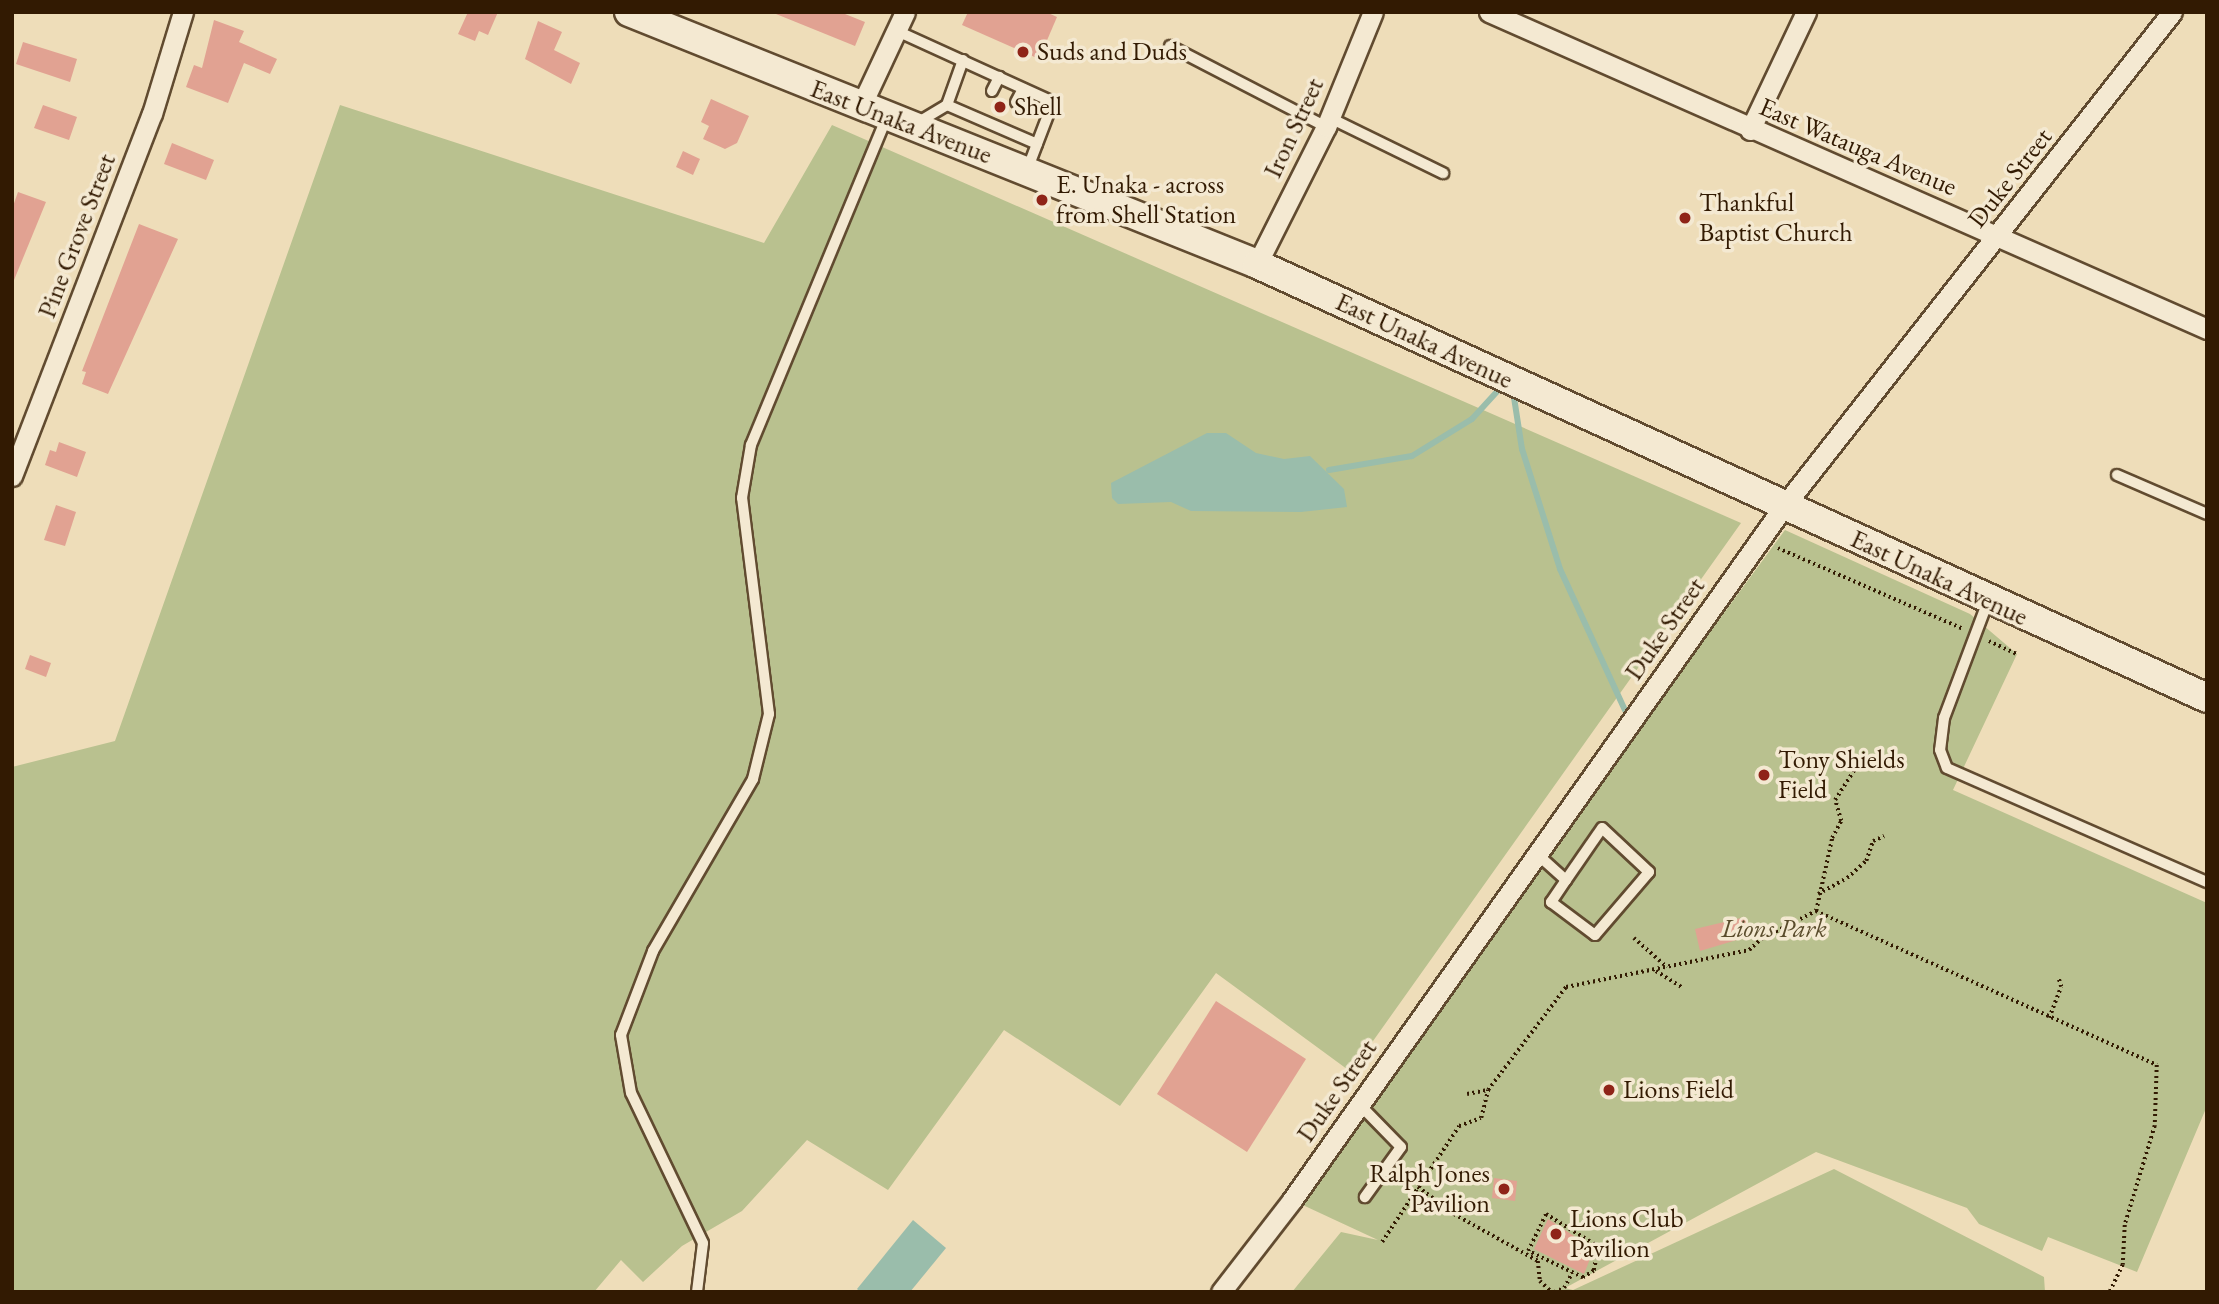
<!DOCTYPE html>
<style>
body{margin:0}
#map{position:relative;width:2219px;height:1304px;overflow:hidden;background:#eeddb9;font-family:"EB Garamond",serif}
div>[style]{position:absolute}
.green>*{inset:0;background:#b9c18f}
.water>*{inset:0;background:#9abdab}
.stream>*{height:6px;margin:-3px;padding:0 3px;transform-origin:3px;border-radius:3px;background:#9abdab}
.building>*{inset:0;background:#e1a292}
.path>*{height:3.5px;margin-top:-1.75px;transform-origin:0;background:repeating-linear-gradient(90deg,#321a02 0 2px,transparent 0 5.5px)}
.roads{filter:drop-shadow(2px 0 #614b30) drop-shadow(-2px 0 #614b30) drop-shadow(0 2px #614b30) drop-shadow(0 -2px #614b30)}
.lane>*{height:10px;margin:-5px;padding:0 5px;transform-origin:5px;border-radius:5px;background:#f4e9d2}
.street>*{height:19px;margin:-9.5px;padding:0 9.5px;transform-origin:9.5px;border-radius:9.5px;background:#f4e9d2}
.secondary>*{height:28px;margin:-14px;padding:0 14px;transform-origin:14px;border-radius:14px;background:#f4e9d2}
.dots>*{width:19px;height:19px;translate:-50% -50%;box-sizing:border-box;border:4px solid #f4e9d2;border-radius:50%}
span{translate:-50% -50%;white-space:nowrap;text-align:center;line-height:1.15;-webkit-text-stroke:7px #f4e9d2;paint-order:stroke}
.poi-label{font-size:26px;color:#321a02}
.left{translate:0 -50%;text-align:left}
.right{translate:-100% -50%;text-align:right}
.street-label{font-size:26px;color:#321a02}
.park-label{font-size:26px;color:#5a4c2c;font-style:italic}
.frame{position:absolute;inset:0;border:14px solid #321a02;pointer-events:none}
</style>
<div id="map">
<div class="green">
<div style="clip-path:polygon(340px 105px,764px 243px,832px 125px,1741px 523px,1351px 1072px,1216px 973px,1120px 1106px,1004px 1030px,888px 1190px,807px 1140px,742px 1211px,682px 1246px,643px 1282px,621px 1260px,594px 1292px,12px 1292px,12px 767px,115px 741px)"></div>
<div style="clip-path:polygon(1785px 530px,1970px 614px,2017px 654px,1953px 790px,2207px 903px,2207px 1106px,2137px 1272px,2048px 1237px,2042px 1251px,1979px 1224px,1967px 1208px,1816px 1152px,1565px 1288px,1573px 1290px,1834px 1169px,2044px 1277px,2045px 1292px,1292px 1292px,1341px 1232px,1378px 1240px,1292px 1200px)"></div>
</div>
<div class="water">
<div style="clip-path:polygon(1207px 433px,1226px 433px,1256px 453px,1284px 459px,1310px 456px,1344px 489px,1347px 507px,1301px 512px,1191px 511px,1171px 502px,1118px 504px,1112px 498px,1111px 483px)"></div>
<div style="clip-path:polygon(913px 1220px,946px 1248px,910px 1292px,860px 1292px,857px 1289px)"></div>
</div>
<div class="stream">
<div style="left:1513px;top:391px;width:59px;rotate:81.2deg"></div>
<div style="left:1522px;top:449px;width:126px;rotate:72.4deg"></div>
<div style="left:1560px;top:569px;width:155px;rotate:65.3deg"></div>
<div style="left:1329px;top:470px;width:84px;rotate:-9.6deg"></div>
<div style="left:1412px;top:456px;width:70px;rotate:-31.7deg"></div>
<div style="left:1472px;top:419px;width:46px;rotate:-47.6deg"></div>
</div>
<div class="building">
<div style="clip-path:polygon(468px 12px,498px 12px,488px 35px,479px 31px,475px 41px,458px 34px)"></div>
<div style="clip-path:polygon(840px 12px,865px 22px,855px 46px,776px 14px)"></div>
<div style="clip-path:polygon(968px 12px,1046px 12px,1057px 17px,1039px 59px,962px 25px)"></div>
<div style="clip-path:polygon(214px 20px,244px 31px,239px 42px,277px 59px,270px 74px,244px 63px,228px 103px,186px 87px,194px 65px,202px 68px)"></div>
<div style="clip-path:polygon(538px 21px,562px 32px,554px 50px,580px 63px,571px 84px,525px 59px)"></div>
<div style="clip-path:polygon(23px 42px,77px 59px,70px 82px,16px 64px)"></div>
<div style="clip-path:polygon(711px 99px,749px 116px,737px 143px,725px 149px,703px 139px,709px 126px,701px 122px)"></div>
<div style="clip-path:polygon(43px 105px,77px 117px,69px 140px,34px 128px)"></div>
<div style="clip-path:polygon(172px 143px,214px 160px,206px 180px,164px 164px)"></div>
<div style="clip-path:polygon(683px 151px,700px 159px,693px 175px,676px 167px)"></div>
<div style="clip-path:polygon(18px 192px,46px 202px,12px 285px,12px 209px)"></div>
<div style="clip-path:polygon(139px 224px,178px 239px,108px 394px,82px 384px,86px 372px,82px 371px)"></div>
<div style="clip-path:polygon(59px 442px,86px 452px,77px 477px,45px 465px,50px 450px,56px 452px)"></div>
<div style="clip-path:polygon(56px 505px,76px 512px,65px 546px,44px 540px)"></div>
<div style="clip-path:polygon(30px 655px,51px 663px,46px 677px,25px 669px)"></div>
<div style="clip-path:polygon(1745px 917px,1750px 936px,1700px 951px,1695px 929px)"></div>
<div style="clip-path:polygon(1216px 1001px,1306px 1059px,1247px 1152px,1157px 1094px)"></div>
<div style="clip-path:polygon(1494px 1178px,1517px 1181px,1515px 1201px,1492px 1198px)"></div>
<div style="clip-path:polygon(1548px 1219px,1594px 1249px,1584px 1274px,1534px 1249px)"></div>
</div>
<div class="path">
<div style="left:1778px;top:548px;width:202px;rotate:23.6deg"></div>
<div style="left:1989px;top:641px;width:31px;rotate:25deg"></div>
<div style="left:1818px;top:894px;width:33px;rotate:-29deg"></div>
<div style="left:1847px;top:878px;width:25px;rotate:-42deg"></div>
<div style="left:1866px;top:861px;width:21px;rotate:-71deg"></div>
<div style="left:1873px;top:841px;width:12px;rotate:-24deg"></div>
<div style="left:1816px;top:911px;width:75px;rotate:-77.6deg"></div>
<div style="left:1832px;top:838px;width:19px;rotate:-62deg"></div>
<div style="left:1841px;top:821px;width:22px;rotate:-106deg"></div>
<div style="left:1835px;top:800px;width:46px;rotate:-57.3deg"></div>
<div style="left:1634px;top:938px;width:44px;rotate:41.3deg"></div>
<div style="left:1656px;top:971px;width:31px;rotate:32deg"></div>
<div style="left:2049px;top:1018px;width:33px;rotate:-69deg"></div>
<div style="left:2061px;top:987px;width:10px;rotate:-107deg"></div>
<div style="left:1467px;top:1094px;width:21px;rotate:-11deg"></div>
<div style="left:1418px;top:1187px;width:45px;rotate:36.9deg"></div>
<div style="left:1454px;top:1214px;width:96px;rotate:29.2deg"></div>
<div style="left:1538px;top:1261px;width:20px;rotate:84deg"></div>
<div style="left:1540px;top:1281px;width:16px;rotate:43deg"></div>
<div style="left:1546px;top:1214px;width:62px;rotate:31.9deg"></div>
<div style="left:1599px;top:1247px;width:25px;rotate:102deg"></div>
<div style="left:1594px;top:1271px;width:13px;rotate:148deg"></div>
<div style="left:1583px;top:1278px;width:61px;rotate:-153.9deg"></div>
<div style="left:1528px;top:1251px;width:41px;rotate:-64.1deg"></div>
<div style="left:1382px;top:1242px;width:139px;rotate:-56.4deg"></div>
<div style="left:1459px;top:1126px;width:23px;rotate:-20deg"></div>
<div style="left:1481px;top:1118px;width:29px;rotate:-76deg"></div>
<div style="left:1488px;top:1090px;width:129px;rotate:-52.9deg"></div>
<div style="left:1566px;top:987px;width:187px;rotate:-11.4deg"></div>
<div style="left:1749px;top:950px;width:16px;rotate:-43deg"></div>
<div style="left:1761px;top:939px;width:62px;rotate:-27deg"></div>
<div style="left:1816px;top:911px;width:374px;rotate:24.3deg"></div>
<div style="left:2157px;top:1065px;width:61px;rotate:91.9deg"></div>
<div style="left:2155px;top:1126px;width:103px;rotate:106.9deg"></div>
<div style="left:2125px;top:1225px;width:40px;rotate:92.9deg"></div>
<div style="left:2123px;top:1265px;width:30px;rotate:116deg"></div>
<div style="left:1554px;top:1292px;width:11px;rotate:-22deg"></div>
<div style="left:1564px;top:1288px;width:17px;rotate:-62deg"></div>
</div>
<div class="roads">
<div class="lane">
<div style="left:897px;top:31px;width:171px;rotate:24.5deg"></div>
<div style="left:1053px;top:102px;width:73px;rotate:110.9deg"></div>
<div style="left:1170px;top:46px;width:176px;rotate:27.4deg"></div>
<div style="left:963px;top:60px;width:48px;rotate:109.6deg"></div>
<div style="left:947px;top:105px;width:98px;rotate:23.4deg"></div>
<div style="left:992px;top:91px;width:16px;rotate:-63deg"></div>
<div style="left:1016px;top:102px;width:15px;rotate:-62deg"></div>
<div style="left:1330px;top:118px;width:126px;rotate:26deg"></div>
<div style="left:917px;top:123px;width:35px;rotate:-31deg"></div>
<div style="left:2117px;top:475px;width:98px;rotate:23.4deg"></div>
<div style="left:1988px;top:601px;width:125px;rotate:110.6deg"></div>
<div style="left:1944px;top:718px;width:32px;rotate:97deg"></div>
<div style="left:1940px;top:750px;width:19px;rotate:69deg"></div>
<div style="left:1947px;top:768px;width:284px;rotate:23.7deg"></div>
<div style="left:1537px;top:854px;width:39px;rotate:42deg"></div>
<div style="left:1566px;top:880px;width:27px;rotate:124deg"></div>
<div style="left:1551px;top:902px;width:55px;rotate:36.9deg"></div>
<div style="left:1595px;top:935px;width:83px;rotate:-49.4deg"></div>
<div style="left:1649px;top:872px;width:64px;rotate:-136.9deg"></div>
<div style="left:1602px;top:828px;width:63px;rotate:124.7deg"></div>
<div style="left:1359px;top:1104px;width:60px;rotate:45.7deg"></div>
<div style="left:1401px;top:1147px;width:62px;rotate:125.8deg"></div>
<div style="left:697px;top:1292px;width:49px;rotate:-83deg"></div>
<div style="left:703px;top:1243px;width:166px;rotate:-115.6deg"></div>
<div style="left:631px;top:1093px;width:59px;rotate:-99.8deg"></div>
<div style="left:621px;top:1035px;width:90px;rotate:-69.1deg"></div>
<div style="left:653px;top:951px;width:199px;rotate:-59.8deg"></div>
<div style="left:753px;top:779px;width:67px;rotate:-76.2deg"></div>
<div style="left:769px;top:714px;width:218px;rotate:-97.1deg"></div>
<div style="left:742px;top:498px;width:54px;rotate:-80.4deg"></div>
<div style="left:751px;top:445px;width:353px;rotate:-67.5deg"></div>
</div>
<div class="street">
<div style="left:1489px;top:12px;width:785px;rotate:23.82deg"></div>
<div style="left:860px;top:108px;width:106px;rotate:-64.9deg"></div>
<div style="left:1750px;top:130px;width:131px;rotate:-64.6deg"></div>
<div style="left:1257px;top:264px;width:153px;rotate:-63.3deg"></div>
<div style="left:1326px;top:127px;width:124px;rotate:-67.8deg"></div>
<div style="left:12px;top:476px;width:388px;rotate:-68.9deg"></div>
<div style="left:152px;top:114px;width:107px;rotate:-73.1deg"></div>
<div style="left:1221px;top:1292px;width:116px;rotate:-52.3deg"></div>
<div style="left:1292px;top:1200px;width:851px;rotate:-54.67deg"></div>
<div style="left:1784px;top:506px;width:628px;rotate:-51.85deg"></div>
</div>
<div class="secondary">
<div style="left:629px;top:12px;width:677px;rotate:21.86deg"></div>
<div style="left:1257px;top:264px;width:1044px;rotate:24.55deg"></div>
</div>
</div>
<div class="dots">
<div style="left:1023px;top:52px;background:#8f2418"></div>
<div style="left:1000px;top:107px;background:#8f2418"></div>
<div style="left:1042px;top:200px;background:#8f2418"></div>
<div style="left:1685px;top:218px;background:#8f2418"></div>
<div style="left:1764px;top:775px;background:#8f2418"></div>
<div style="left:1609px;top:1090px;background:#8f2418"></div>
<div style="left:1504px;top:1189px;background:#8f2418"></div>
<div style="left:1556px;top:1234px;background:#8f2418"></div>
</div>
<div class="poi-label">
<span class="left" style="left:1037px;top:52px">Suds and Duds</span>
<span class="left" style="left:1014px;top:107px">Shell</span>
<span class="left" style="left:1056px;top:200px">E. Unaka - across<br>from Shell Station</span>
<span class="left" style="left:1699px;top:218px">Thankful<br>Baptist Church</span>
<span class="left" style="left:1778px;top:775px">Tony Shields<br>Field</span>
<span class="left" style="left:1623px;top:1090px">Lions Field</span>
<span class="right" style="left:1490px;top:1189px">Ralph Jones<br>Pavilion</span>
<span class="left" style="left:1570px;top:1234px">Lions Club<br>Pavilion</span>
</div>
<div class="street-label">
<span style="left:901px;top:122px;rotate:21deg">East Unaka Avenue</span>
<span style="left:1294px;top:128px;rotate:-65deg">Iron Street</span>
<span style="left:1858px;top:147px;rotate:23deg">East Watauga Avenue</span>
<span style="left:2010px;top:178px;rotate:-52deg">Duke Street</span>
<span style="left:77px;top:236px;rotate:-69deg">Pine Grove Street</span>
<span style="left:1424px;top:341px;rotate:25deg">East Unaka Avenue</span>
<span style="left:1939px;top:578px;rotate:25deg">East Unaka Avenue</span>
<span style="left:1665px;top:629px;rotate:-55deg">Duke Street</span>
<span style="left:1337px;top:1091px;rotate:-55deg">Duke Street</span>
</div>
<div class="park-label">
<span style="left:1774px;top:929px">Lions Park</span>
</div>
<div class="frame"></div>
</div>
